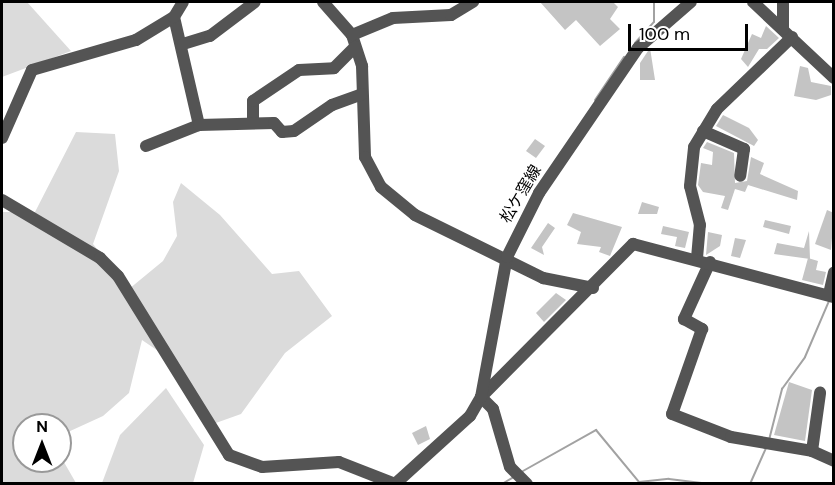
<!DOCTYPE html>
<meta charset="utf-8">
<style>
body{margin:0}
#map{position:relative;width:835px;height:485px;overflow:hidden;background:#fff;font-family:"DM Sans","Noto Sans JP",sans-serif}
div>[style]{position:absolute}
.green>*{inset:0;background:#dbdbdb}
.stream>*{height:2px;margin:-1px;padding:0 1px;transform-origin:1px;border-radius:1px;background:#a2a2a2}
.building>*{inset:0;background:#c4c4c4}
.minor>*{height:12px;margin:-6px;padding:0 6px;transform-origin:6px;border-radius:6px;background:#545454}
span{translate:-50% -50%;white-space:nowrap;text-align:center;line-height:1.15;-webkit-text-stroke:4.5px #fff;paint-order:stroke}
.street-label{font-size:16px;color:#000}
.frame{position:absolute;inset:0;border:3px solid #000;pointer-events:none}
.north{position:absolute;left:12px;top:413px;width:60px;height:60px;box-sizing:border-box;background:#fff;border:2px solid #999;border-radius:50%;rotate:0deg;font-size:16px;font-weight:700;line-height:24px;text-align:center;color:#000}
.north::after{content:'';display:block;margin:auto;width:21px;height:27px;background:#000;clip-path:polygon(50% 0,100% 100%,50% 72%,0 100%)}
.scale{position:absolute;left:628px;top:24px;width:120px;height:27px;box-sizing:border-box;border:3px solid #000;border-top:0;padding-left:8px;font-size:18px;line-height:21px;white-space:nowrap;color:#000;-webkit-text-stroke:4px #fff;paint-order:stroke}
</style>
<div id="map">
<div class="green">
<div style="clip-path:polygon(2px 2px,27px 2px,71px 51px,2px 77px)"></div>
<div style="clip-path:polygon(evenodd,76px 132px,115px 134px,119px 171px,93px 244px,129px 289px,163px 261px,177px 236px,173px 202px,181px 183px,220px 215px,272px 274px,299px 271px,332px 316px,285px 353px,241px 414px,213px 424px,170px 359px,142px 340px,129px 393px,103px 416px,68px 432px,61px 457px,76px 483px,2px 484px,2px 212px,35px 212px,76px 132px,24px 425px,60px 425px,60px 461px,24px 461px,24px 425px)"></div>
<div style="clip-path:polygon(166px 388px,204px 445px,193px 483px,102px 483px,120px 435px)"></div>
</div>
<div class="stream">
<div style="left:635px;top:43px;width:28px;rotate:-48deg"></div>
<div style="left:654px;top:22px;width:20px;rotate:-90deg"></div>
<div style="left:595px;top:100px;width:52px;rotate:-56deg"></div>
<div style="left:769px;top:440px;width:53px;rotate:-75.7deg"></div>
<div style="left:782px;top:389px;width:39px;rotate:-54deg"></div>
<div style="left:805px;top:357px;width:61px;rotate:-66.8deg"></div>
<div style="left:523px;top:471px;width:84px;rotate:-29.3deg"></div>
<div style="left:596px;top:430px;width:67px;rotate:50.4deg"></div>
<div style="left:639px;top:482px;width:30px;rotate:-6deg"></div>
<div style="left:669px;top:479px;width:41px;rotate:7deg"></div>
<div style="left:502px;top:484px;width:12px;rotate:-31deg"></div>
<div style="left:750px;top:484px;width:39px;rotate:-66deg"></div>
</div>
<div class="building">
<div style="clip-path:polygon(540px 2px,613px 2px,618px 7px,610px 19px,620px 29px,600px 46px,576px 20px,565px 30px)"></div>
<div style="clip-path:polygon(766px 26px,779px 38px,767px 49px,759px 49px,748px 67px,741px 59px,752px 34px,761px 38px)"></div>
<div style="clip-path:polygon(650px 48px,655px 80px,640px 80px,640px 63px)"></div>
<div style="clip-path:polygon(800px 66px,808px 68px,811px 82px,831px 86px,831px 95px,816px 100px,794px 96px)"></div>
<div style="clip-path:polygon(723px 115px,749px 128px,758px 140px,754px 146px,716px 126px)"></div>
<div style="clip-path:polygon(535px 139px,545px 146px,536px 158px,526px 151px)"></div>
<div style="clip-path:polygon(707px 142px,734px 153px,735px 183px,747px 181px,751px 157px,764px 163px,760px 174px,798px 191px,797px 200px,748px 185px,745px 192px,735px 189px,728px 210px,721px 208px,725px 196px,703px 192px,698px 185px,701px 163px,712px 165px,713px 152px,703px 148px)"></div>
<div style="clip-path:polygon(642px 202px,659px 207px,657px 214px,638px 214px)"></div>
<div style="clip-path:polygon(827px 210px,834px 213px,831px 250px,815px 244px)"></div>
<div style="clip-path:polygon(573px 213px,622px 227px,610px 256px,599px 252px,601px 247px,577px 244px,581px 232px,567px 225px)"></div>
<div style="clip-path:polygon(765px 220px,791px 226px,789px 234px,763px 227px)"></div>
<div style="clip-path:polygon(548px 223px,555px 228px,542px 247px,544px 255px,531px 248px)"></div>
<div style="clip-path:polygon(663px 226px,689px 232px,685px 248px,675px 246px,677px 237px,661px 234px)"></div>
<div style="clip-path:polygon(809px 231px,810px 259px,774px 254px,777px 243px,804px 248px)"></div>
<div style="clip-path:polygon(708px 232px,722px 235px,720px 246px,706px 255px)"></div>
<div style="clip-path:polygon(735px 238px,746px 240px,740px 258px,731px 256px)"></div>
<div style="clip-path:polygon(808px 258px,818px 261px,816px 270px,826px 272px,823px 285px,802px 280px)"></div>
<div style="clip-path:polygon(556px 293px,566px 300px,544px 322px,536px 313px)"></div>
<div style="clip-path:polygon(789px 382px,812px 390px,805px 441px,774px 435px)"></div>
<div style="clip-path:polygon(426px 426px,430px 439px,418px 445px,412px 433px)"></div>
</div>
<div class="minor">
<div style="left:323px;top:2px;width:44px;rotate:48.7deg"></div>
<div style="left:352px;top:35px;width:33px;rotate:72deg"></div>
<div style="left:362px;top:66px;width:91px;rotate:88.1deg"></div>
<div style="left:365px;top:157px;width:34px;rotate:62deg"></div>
<div style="left:381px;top:187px;width:44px;rotate:39.5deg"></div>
<div style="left:415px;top:215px;width:143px;rotate:26.2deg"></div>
<div style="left:543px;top:278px;width:51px;rotate:11.3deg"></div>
<div style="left:753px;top:2px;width:111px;rotate:43.2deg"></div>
<div style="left:783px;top:2px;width:27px;rotate:90deg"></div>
<div style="left:174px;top:17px;width:111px;rotate:77deg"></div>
<div style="left:352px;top:35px;width:44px;rotate:-22.5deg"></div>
<div style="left:393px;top:18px;width:58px;rotate:-3deg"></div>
<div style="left:451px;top:15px;width:26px;rotate:-31deg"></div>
<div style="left:183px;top:44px;width:28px;rotate:-17deg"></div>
<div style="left:210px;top:36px;width:56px;rotate:-37.1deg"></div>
<div style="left:253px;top:122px;width:21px;rotate:-90deg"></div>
<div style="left:253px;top:101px;width:55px;rotate:-34deg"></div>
<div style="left:299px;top:70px;width:35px;rotate:-3deg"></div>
<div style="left:334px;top:68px;width:30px;rotate:-45deg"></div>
<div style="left:703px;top:131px;width:45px;rotate:23.7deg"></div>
<div style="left:744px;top:149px;width:27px;rotate:98deg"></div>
<div style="left:2px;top:138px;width:74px;rotate:-66.2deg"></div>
<div style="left:32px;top:70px;width:108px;rotate:-16.1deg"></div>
<div style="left:136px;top:40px;width:44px;rotate:-31.2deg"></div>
<div style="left:174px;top:17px;width:17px;rotate:-59deg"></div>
<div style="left:146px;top:146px;width:57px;rotate:-21.6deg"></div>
<div style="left:199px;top:125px;width:75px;rotate:-1.5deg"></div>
<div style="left:274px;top:123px;width:12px;rotate:48deg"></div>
<div style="left:282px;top:132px;width:12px;rotate:-5deg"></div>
<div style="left:294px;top:131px;width:46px;rotate:-34.4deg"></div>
<div style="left:332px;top:105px;width:32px;rotate:-20deg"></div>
<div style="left:2px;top:200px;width:114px;rotate:30.6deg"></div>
<div style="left:100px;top:258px;width:25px;rotate:45deg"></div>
<div style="left:118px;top:276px;width:211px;rotate:58.2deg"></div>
<div style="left:229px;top:455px;width:35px;rotate:20deg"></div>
<div style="left:262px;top:467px;width:77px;rotate:-3.7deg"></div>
<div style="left:339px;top:462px;width:60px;rotate:21.4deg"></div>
<div style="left:697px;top:258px;width:33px;rotate:-85deg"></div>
<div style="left:700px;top:225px;width:40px;rotate:-104.4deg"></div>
<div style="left:690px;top:186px;width:39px;rotate:-84deg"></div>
<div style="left:694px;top:147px;width:44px;rotate:-58.8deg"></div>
<div style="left:717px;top:109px;width:104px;rotate:-43.8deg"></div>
<div style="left:710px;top:262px;width:63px;rotate:114.5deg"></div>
<div style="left:684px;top:319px;width:21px;rotate:29deg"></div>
<div style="left:702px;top:329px;width:90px;rotate:109.4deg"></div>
<div style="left:672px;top:414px;width:63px;rotate:21.3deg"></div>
<div style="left:731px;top:437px;width:82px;rotate:9.8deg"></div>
<div style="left:812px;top:451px;width:24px;rotate:24deg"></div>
<div style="left:829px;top:294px;width:22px;rotate:-77deg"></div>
<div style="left:481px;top:397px;width:216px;rotate:-45.2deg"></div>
<div style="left:633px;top:244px;width:208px;rotate:14.8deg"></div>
<div style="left:481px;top:397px;width:17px;rotate:45deg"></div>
<div style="left:493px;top:409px;width:60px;rotate:73.7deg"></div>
<div style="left:510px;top:467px;width:24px;rotate:45deg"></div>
<div style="left:812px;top:451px;width:59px;rotate:-82.1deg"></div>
<div style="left:395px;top:484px;width:101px;rotate:-42.2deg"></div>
<div style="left:470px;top:416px;width:22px;rotate:-60deg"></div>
<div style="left:481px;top:397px;width:142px;rotate:-79.5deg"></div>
<div style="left:507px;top:257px;width:72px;rotate:-63.4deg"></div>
<div style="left:539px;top:193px;width:176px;rotate:-55.7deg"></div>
<div style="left:638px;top:48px;width:70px;rotate:-41deg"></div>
</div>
<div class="street-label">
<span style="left:521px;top:194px;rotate:-59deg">松ケ窪線</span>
</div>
<div class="frame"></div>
<div class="north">N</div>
<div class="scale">100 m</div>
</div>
